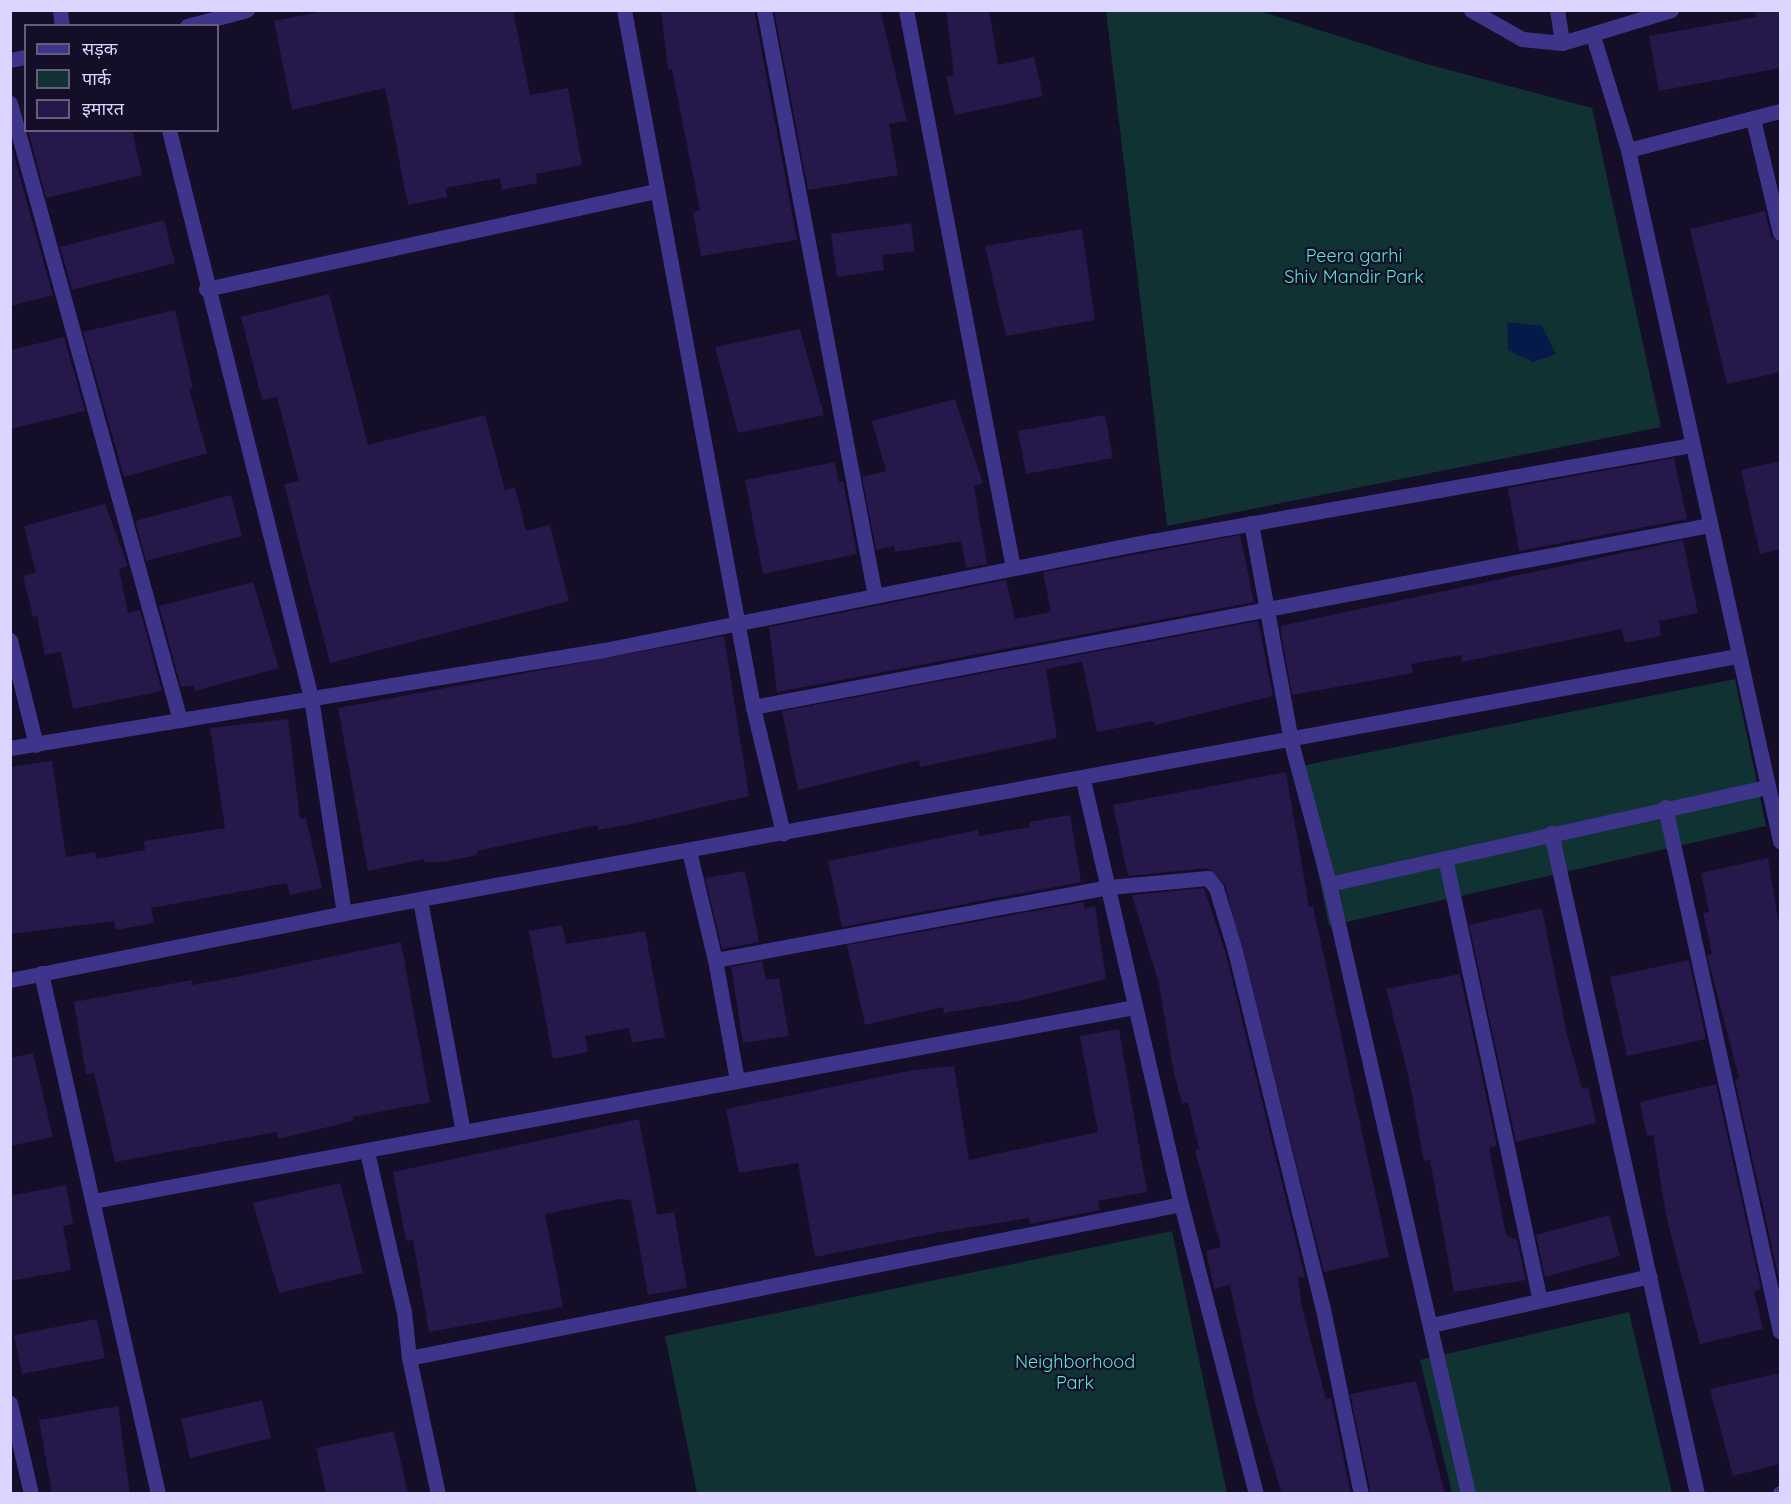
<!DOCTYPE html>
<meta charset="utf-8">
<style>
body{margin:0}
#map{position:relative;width:1791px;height:1504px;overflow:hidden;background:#140e28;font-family:Quicksand,"Noto Sans Devanagari",sans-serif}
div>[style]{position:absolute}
.green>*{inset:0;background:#103233}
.water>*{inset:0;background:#061a49}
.building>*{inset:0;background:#26184a}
.minor>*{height:15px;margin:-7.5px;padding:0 7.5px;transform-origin:7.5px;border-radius:7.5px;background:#3e358b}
span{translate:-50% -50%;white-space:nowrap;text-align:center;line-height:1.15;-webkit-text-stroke:4.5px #140e28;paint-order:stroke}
.park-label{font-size:18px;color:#57e9ce}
.frame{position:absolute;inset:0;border:12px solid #dcd5ff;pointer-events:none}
.legend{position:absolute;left:24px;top:24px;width:195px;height:108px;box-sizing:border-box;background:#140e28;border:2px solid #645e7e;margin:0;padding:8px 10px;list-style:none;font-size:18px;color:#dcd5ff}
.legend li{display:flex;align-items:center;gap:12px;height:30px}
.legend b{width:30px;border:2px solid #645e7e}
</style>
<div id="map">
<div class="green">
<div style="clip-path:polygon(1106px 11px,1260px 11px,1423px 63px,1592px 108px,1661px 427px,1167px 526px)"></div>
<div style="clip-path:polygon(1735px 679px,1766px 826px,1329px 926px,1296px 767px)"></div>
<div style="clip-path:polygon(1172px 1231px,1227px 1493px,697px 1493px,665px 1336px)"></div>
<div style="clip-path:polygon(1629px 1312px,1672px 1493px,1452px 1493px,1420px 1360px)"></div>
</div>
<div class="water">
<div style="clip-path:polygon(1507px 322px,1542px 326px,1556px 354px,1533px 362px,1508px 350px)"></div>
</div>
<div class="building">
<div style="clip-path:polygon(329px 10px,513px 10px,530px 95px,568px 88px,582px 165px,536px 174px,537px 183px,502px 190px,500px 178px,445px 188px,447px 197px,408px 205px,385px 88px,292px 110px,274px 21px)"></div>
<div style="clip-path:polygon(661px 10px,754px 10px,797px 240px,701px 256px,693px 212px,700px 210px,672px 69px,668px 69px)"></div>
<div style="clip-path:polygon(774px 10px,880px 10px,907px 121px,889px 124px,898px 175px,808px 190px)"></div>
<div style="clip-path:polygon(946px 10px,989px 10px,998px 65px,1034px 57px,1043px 96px,955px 115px,946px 77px,954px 75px)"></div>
<div style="clip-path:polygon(1755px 10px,1780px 10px,1780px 68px,1659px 91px,1649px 36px,1756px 17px)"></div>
<div style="clip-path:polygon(28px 130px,132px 130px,142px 175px,46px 198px)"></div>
<div style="clip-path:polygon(10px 142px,53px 295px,10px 306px)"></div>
<div style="clip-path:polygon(1765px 211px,1771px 236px,1780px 243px,1780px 372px,1727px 384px,1690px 229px)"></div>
<div style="clip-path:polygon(164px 220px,175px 263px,72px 290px,60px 247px)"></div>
<div style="clip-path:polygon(911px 223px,915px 251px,882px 255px,884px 270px,837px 277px,831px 234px)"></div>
<div style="clip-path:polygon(1082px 229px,1095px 320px,1006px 336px,985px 246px)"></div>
<div style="clip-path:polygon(329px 294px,368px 445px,485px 415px,505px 490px,515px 487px,526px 531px,550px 525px,569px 601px,330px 663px,284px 484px,299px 481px,277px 397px,262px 400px,241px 317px)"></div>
<div style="clip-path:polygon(175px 310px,193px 388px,189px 389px,207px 453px,124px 477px,83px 332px)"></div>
<div style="clip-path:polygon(800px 329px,824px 415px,738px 433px,715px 347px)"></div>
<div style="clip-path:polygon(64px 337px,85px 411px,10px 429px,10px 350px)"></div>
<div style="clip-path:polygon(955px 399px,983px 483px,974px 486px,987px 564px,966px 568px,961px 541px,895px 552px,894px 546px,876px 550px,862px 477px,886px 471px,872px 421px)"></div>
<div style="clip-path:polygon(1105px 415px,1113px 458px,1026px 474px,1018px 431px)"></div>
<div style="clip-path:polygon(1674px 458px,1687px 519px,1519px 551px,1508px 488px)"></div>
<div style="clip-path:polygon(1780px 461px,1780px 549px,1760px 554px,1741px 470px)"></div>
<div style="clip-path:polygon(835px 462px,839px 482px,843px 481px,857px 554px,763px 574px,745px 480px)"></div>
<div style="clip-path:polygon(231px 495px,242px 536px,146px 561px,135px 521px)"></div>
<div style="clip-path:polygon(105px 504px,128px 566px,119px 569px,128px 613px,140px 610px,162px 691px,73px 709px,61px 652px,45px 655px,37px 616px,33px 617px,23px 576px,36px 572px,24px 526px)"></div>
<div style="clip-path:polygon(1240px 535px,1254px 602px,777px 692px,769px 627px,1006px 580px,1015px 619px,1051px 612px,1043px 572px)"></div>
<div style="clip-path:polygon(1683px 540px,1698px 613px,1659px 621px,1661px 636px,1625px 643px,1622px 629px,1462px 662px,1461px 655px,1411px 664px,1413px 673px,1292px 695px,1280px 626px)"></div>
<div style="clip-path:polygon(253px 582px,279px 668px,195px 691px,194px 685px,181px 687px,159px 606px)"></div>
<div style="clip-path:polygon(1258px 621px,1273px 696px,1155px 725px,1154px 721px,1097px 732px,1082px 662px,1046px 669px,1057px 738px,920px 767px,919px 760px,798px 790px,782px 711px)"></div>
<div style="clip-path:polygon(724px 636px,749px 796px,636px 823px,598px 830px,597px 825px,477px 851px,478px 855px,443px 862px,424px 862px,424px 859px,368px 871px,338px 708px)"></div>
<div style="clip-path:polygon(288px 719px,300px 819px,306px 818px,322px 888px,290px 895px,287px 883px,151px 908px,154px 923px,116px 930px,114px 921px,10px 934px,10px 767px,52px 761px,66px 857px,95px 852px,96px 859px,145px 850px,144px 841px,225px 828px,210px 728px)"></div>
<div style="clip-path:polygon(1286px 772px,1309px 907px,1313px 906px,1389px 1257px,1324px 1272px,1225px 885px,1208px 868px,1128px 876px,1113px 805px)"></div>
<div style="clip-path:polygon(1070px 815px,1081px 882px,842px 927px,828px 861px,978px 830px,979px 836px,1030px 827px,1029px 822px)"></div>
<div style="clip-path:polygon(1768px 858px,1780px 932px,1780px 1284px,1735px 1080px,1739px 1078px,1707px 955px,1712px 954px,1703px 913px,1709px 912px,1701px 873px)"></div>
<div style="clip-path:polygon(745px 871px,759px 942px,722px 949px,705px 878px)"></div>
<div style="clip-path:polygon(1204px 888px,1226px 954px,1305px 1277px,1298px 1278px,1302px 1308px,1326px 1399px,1331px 1398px,1351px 1494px,1282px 1494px,1256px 1407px,1230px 1285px,1214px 1289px,1206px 1251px,1221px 1247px,1195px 1150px,1199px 1149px,1188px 1102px,1182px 1104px,1173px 1069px,1159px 984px,1132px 895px)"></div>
<div style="clip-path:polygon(1084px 902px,1085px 909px,1095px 906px,1106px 979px,1018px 1001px,944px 1013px,943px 1007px,865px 1025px,847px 945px)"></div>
<div style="clip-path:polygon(1542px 908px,1567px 1035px,1582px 1088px,1588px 1087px,1596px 1123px,1516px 1142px,1469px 925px)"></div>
<div style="clip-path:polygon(562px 925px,566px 944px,645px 931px,665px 1037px,632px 1043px,629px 1028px,585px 1036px,588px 1052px,553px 1059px,529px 931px)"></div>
<div style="clip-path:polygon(401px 942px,430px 1102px,353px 1117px,353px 1121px,278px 1139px,276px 1132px,115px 1162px,94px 1073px,86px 1074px,74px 1002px,192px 980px,192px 985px,236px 977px)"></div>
<div style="clip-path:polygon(1689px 960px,1706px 1039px,1627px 1056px,1610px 977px)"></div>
<div style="clip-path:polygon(762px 961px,766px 980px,779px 978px,789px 1036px,743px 1043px,731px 967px)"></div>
<div style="clip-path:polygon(1460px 974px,1497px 1146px,1489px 1148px,1506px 1235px,1517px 1240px,1526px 1280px,1454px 1292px,1430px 1160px,1424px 1161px,1408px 1074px,1386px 989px)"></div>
<div style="clip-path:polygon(1119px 1029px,1147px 1192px,1098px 1201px,1100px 1210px,1030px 1224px,1029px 1218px,941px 1232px,815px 1257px,798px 1163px,739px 1173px,726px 1109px,913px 1070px,954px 1066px,969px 1160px,1098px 1132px,1080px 1036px)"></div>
<div style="clip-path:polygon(33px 1053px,53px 1137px,10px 1146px,10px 1058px)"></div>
<div style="clip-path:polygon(1716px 1084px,1761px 1289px,1754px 1291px,1763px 1329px,1700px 1344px,1667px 1220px,1653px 1135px,1647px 1136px,1640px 1102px)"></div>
<div style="clip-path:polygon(639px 1119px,657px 1215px,674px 1212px,687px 1288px,648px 1295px,631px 1200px,619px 1199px,545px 1214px,563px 1307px,429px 1332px,413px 1240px,406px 1241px,393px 1172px)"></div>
<div style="clip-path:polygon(340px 1183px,363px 1273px,279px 1293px,253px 1203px)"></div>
<div style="clip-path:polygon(66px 1185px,73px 1224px,63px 1226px,71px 1270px,10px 1281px,10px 1196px)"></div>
<div style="clip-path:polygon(1609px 1215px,1620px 1256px,1545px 1277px,1536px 1235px)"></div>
<div style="clip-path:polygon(97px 1319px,105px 1358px,22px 1374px,14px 1335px)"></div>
<div style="clip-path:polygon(1780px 1373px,1780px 1464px,1733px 1476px,1710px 1389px)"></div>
<div style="clip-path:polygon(1416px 1381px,1445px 1494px,1371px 1494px,1350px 1394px)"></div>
<div style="clip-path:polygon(262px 1400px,271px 1438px,190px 1458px,181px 1419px)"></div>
<div style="clip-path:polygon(118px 1406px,130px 1494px,52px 1494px,39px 1420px)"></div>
<div style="clip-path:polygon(394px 1431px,408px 1494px,326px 1494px,316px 1448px)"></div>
</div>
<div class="minor">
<div style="left:60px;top:10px;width:16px;rotate:83deg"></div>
<div style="left:624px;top:10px;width:709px;rotate:79.51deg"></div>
<div style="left:753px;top:707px;width:130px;rotate:76.6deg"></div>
<div style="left:764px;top:10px;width:596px;rotate:79.27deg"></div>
<div style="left:906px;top:10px;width:568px;rotate:79.14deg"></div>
<div style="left:1471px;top:10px;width:59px;rotate:29.6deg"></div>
<div style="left:1522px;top:39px;width:40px;rotate:5.7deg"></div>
<div style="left:1562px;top:43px;width:114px;rotate:-16.8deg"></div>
<div style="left:1557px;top:10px;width:33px;rotate:81deg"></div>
<div style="left:187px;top:26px;width:62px;rotate:-14.9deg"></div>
<div style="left:1593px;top:36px;width:119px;rotate:72.9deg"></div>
<div style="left:1628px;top:150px;width:708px;rotate:77.59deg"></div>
<div style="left:10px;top:60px;width:16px;rotate:-11deg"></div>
<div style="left:10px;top:103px;width:640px;rotate:74.6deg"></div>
<div style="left:1753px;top:119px;width:117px;rotate:76.7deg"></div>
<div style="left:169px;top:130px;width:585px;rotate:75.96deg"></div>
<div style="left:311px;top:698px;width:218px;rotate:81.3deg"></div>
<div style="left:1628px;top:150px;width:157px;rotate:-14.4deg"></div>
<div style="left:206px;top:289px;width:462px;rotate:-12.3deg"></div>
<div style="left:1251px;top:523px;width:223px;rotate:79.6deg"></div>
<div style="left:1291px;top:742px;width:147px;rotate:75deg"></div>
<div style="left:1329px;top:884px;width:626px;rotate:77.16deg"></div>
<div style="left:10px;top:640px;width:108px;rotate:76.1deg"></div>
<div style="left:753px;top:707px;width:973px;rotate:-10.78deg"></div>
<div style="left:10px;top:748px;width:602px;rotate:-9.37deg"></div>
<div style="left:604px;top:650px;width:536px;rotate:-11.29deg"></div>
<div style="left:1130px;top:545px;width:571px;rotate:-10.09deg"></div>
<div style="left:1083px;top:780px;width:435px;rotate:77deg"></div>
<div style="left:1181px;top:1204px;width:300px;rotate:75.5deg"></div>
<div style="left:1665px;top:807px;width:537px;rotate:77.64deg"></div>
<div style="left:1551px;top:833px;width:677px;rotate:77.54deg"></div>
<div style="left:689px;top:851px;width:112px;rotate:76.6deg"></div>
<div style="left:715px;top:960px;width:401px;rotate:-10.5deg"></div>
<div style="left:1109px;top:887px;width:99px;rotate:-5.2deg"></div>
<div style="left:1208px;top:878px;width:13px;rotate:51deg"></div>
<div style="left:1216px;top:888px;width:66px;rotate:73.2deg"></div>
<div style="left:1235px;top:951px;width:369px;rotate:76.2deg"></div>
<div style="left:1323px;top:1309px;width:189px;rotate:78.4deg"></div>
<div style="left:1445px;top:858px;width:452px;rotate:77.9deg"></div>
<div style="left:1329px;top:884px;width:450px;rotate:-12.5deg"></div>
<div style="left:420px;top:900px;width:236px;rotate:79.5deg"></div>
<div style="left:715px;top:960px;width:122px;rotate:79.6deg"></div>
<div style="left:41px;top:973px;width:534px;rotate:77.34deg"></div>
<div style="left:10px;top:980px;width:341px;rotate:-11.3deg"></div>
<div style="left:344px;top:913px;width:1417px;rotate:-10.45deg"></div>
<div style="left:367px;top:1152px;width:164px;rotate:77deg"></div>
<div style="left:404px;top:1312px;width:46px;rotate:83.8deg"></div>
<div style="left:409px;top:1358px;width:139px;rotate:78deg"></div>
<div style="left:93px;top:1201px;width:1060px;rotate:-10.55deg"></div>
<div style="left:1431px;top:1325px;width:224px;rotate:-12.6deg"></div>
<div style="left:409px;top:1358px;width:787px;rotate:-11.28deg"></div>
<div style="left:10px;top:1403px;width:93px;rotate:77deg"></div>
<div style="left:1780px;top:1494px;width:1px;rotate:-90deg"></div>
</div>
<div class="park-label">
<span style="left:1354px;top:267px">Peera garhi<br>Shiv Mandir Park</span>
<span style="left:1075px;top:1373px">Neighborhood<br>Park</span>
</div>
<div class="frame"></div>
<ul class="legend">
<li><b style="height:8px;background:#3e358b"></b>सड़क</li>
<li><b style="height:16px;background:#103233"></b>पार्क</li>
<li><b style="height:16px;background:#26184a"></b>इमारत</li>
</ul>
</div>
